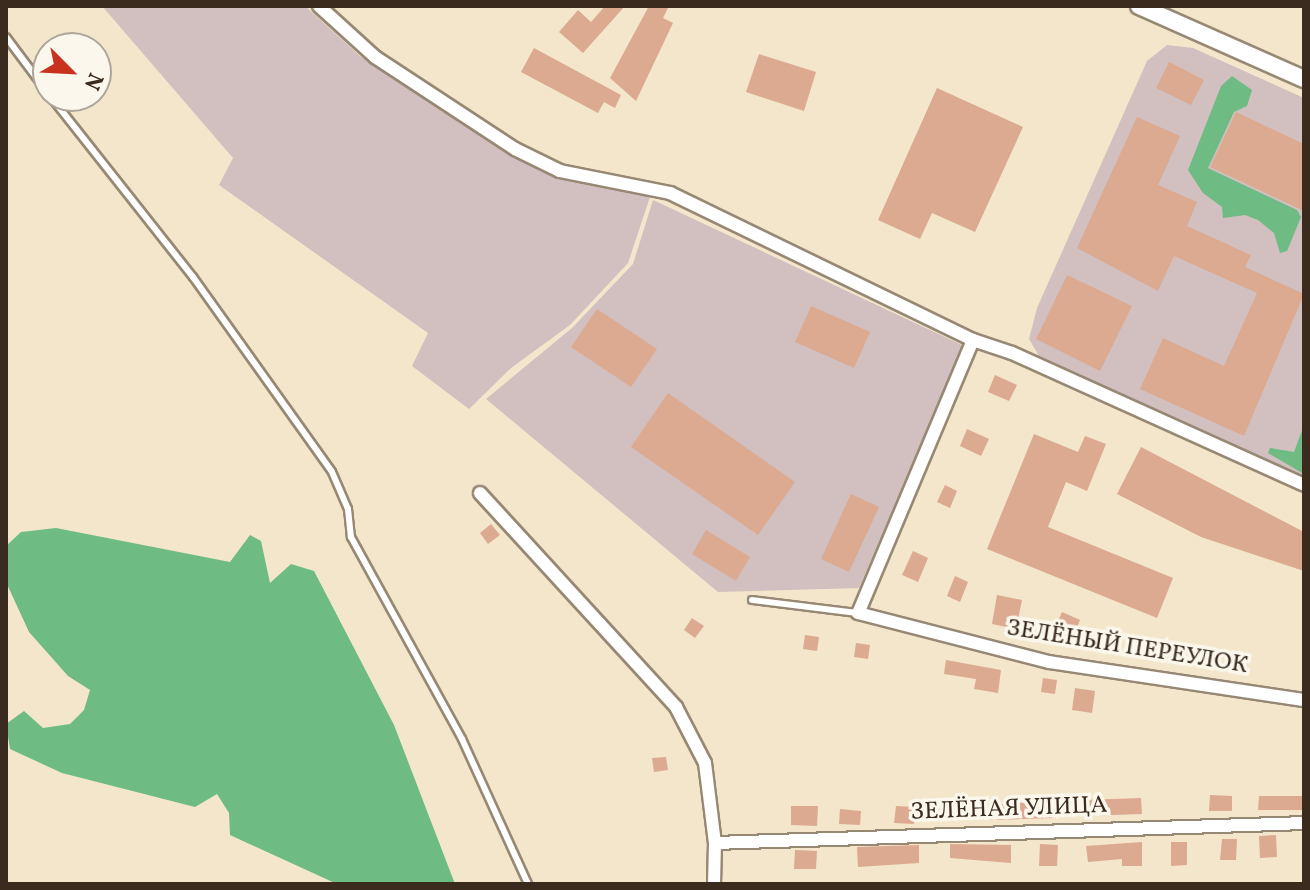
<!DOCTYPE html>
<meta charset="utf-8">
<style>
body{margin:0}
#map{position:relative;width:1310px;height:890px;overflow:hidden;background:#f3e6cb;font-family:Vollkorn,serif}
div>[style]{position:absolute}
.industrial>*{inset:0;background:#d2bfc0}
.forest>*{inset:0;background:#6fbb84}
.building>*{inset:0;background:#dbaa91}
.roads{filter:drop-shadow(2px 0 #978874) drop-shadow(-2px 0 #978874) drop-shadow(0 2px #978874) drop-shadow(0 -2px #978874)}
.lane>*{height:6px;margin:-3px;padding:0 3px;transform-origin:3px;border-radius:3px;background:#fff}
.street>*{height:12px;margin:-6px;padding:0 6px;transform-origin:6px;border-radius:6px;background:#fff}
.secondary>*{height:16px;margin:-8px;padding:0 8px;transform-origin:8px;border-radius:8px;background:#fff}
span{translate:-50% -50%;white-space:nowrap;text-align:center;line-height:1.15;-webkit-text-stroke:7px #fbf7ec;paint-order:stroke}
.street-label{font-size:24px;color:#3b2a1e}
.frame{position:absolute;inset:0;border:8px solid #3b2a1e;pointer-events:none}
.north{position:absolute;left:32px;top:32px;width:80px;height:80px;box-sizing:border-box;background:#fbf7ec;border:2px solid #aea59a;border-radius:50%;rotate:114deg;font-size:22px;font-weight:700;line-height:32px;text-align:center;color:#3b2a1e}
.north::after{content:'';display:block;margin:auto;width:28px;height:36px;background:#c8321e;clip-path:polygon(50% 0,100% 100%,50% 72%,0 100%)}
</style>
<div id="map">
<div class="industrial">
<div style="clip-path:polygon(102px 6px,305px 6px,360px 56px,543px 171px,650px 197px,628px 263px,570px 325px,511px 368px,469px 409px,412px 366px,428px 333px,219px 185px,233px 158px)"></div>
<div style="clip-path:polygon(1167px 45px,1193px 48px,1304px 98px,1304px 479px,1039px 356px,1029px 339px,1037px 308px,1147px 61px)"></div>
<div style="clip-path:polygon(653px 200px,964px 346px,859px 588px,718px 592px,486px 399px,572px 328px,633px 264px)"></div>
</div>
<div class="forest">
<div style="clip-path:polygon(1232px 76px,1252px 90px,1247px 106px,1234px 112px,1208px 168px,1297px 210px,1301px 217px,1287px 251px,1280px 253px,1274px 233px,1258px 220px,1245px 215px,1223px 218px,1222px 207px,1203px 193px,1188px 170px,1221px 86px)"></div>
<div style="clip-path:polygon(1304px 425px,1304px 474px,1268px 453px,1270px 448px,1294px 452px)"></div>
<div style="clip-path:polygon(56px 528px,230px 562px,250px 535px,261px 541px,270px 583px,291px 564px,314px 571px,394px 725px,455px 884px,337px 884px,230px 835px,229px 813px,217px 794px,195px 807px,62px 773px,10px 749px,6px 724px,24px 711px,43px 728px,70px 724px,84px 710px,90px 690px,68px 676px,29px 632px,6px 582px,6px 546px,21px 532px)"></div>
</div>
<div class="building">
<div style="clip-path:polygon(605px 6px,625px 6px,583px 53px,559px 32px,578px 10px,591px 22px)"></div>
<div style="clip-path:polygon(649px 6px,669px 6px,663px 18px,673px 23px,636px 101px,610px 78px)"></div>
<div style="clip-path:polygon(534px 48px,621px 95px,615px 108px,604px 102px,598px 113px,521px 72px)"></div>
<div style="clip-path:polygon(759px 54px,816px 72px,804px 111px,746px 92px)"></div>
<div style="clip-path:polygon(1169px 62px,1204px 80px,1191px 105px,1156px 88px)"></div>
<div style="clip-path:polygon(937px 88px,1023px 127px,975px 232px,932px 213px,920px 239px,878px 220px)"></div>
<div style="clip-path:polygon(1236px 112px,1304px 144px,1304px 211px,1210px 167px)"></div>
<div style="clip-path:polygon(1137px 117px,1180px 136px,1158px 185px,1197px 202px,1187px 226px,1251px 255px,1245px 267px,1304px 294px,1244px 436px,1140px 389px,1163px 338px,1224px 366px,1257px 293px,1174px 256px,1158px 291px,1077px 248px)"></div>
<div style="clip-path:polygon(1067px 275px,1132px 306px,1100px 371px,1036px 339px)"></div>
<div style="clip-path:polygon(811px 306px,870px 332px,854px 368px,795px 342px)"></div>
<div style="clip-path:polygon(597px 309px,657px 349px,631px 387px,571px 347px)"></div>
<div style="clip-path:polygon(995px 375px,1017px 385px,1009px 401px,988px 392px)"></div>
<div style="clip-path:polygon(668px 393px,795px 482px,758px 535px,631px 447px)"></div>
<div style="clip-path:polygon(967px 429px,989px 439px,981px 456px,960px 446px)"></div>
<div style="clip-path:polygon(1034px 434px,1078px 452px,1085px 436px,1106px 444px,1087px 491px,1066px 482px,1048px 527px,1173px 578px,1157px 618px,987px 549px)"></div>
<div style="clip-path:polygon(1141px 447px,1304px 532px,1304px 571px,1201px 537px,1117px 494px)"></div>
<div style="clip-path:polygon(945px 485px,957px 491px,950px 508px,937px 502px)"></div>
<div style="clip-path:polygon(851px 494px,879px 507px,849px 572px,821px 559px)"></div>
<div style="clip-path:polygon(491px 524px,500px 535px,488px 544px,480px 533px)"></div>
<div style="clip-path:polygon(706px 530px,750px 557px,736px 581px,692px 554px)"></div>
<div style="clip-path:polygon(913px 551px,928px 558px,918px 582px,902px 575px)"></div>
<div style="clip-path:polygon(955px 576px,968px 582px,960px 602px,947px 596px)"></div>
<div style="clip-path:polygon(997px 595px,1022px 600px,1016px 629px,992px 624px)"></div>
<div style="clip-path:polygon(1062px 612px,1080px 620px,1072px 639px,1054px 631px)"></div>
<div style="clip-path:polygon(692px 618px,704px 626px,695px 638px,684px 630px)"></div>
<div style="clip-path:polygon(805px 635px,819px 637px,817px 651px,803px 649px)"></div>
<div style="clip-path:polygon(856px 643px,870px 645px,868px 659px,854px 657px)"></div>
<div style="clip-path:polygon(946px 660px,1001px 670px,998px 693px,974px 689px,976px 679px,944px 674px)"></div>
<div style="clip-path:polygon(1043px 678px,1057px 680px,1055px 694px,1041px 692px)"></div>
<div style="clip-path:polygon(1075px 688px,1095px 691px,1092px 713px,1072px 710px)"></div>
<div style="clip-path:polygon(666px 757px,668px 770px,654px 772px,652px 758px)"></div>
<div style="clip-path:polygon(1210px 795px,1232px 796px,1232px 811px,1209px 811px)"></div>
<div style="clip-path:polygon(1259px 796px,1304px 796px,1304px 810px,1258px 810px)"></div>
<div style="clip-path:polygon(1141px 798px,1142px 814px,1083px 816px,1083px 800px)"></div>
<div style="clip-path:polygon(1053px 800px,1054px 818px,990px 820px,990px 805px)"></div>
<div style="clip-path:polygon(943px 805px,962px 806px,961px 820px,942px 818px)"></div>
<div style="clip-path:polygon(791px 806px,818px 806px,817px 826px,791px 825px)"></div>
<div style="clip-path:polygon(896px 806px,915px 807px,914px 824px,894px 823px)"></div>
<div style="clip-path:polygon(840px 809px,861px 811px,860px 825px,839px 824px)"></div>
<div style="clip-path:polygon(1276px 835px,1277px 857px,1260px 858px,1259px 836px)"></div>
<div style="clip-path:polygon(1222px 839px,1237px 839px,1236px 860px,1220px 860px)"></div>
<div style="clip-path:polygon(1142px 842px,1142px 866px,1122px 866px,1122px 859px,1088px 862px,1086px 846px)"></div>
<div style="clip-path:polygon(1171px 842px,1187px 842px,1187px 865px,1171px 866px)"></div>
<div style="clip-path:polygon(950px 844px,1011px 845px,1011px 863px,950px 858px)"></div>
<div style="clip-path:polygon(1040px 844px,1058px 845px,1057px 866px,1039px 866px)"></div>
<div style="clip-path:polygon(919px 845px,919px 863px,858px 867px,857px 847px)"></div>
<div style="clip-path:polygon(795px 850px,817px 851px,816px 869px,794px 869px)"></div>
</div>
<div class="roads">
<div class="lane">
<div style="left:6px;top:37px;width:70px;rotate:53.1deg"></div>
<div style="left:50px;top:96px;width:231px;rotate:51.7deg"></div>
<div style="left:193px;top:277px;width:239px;rotate:54.5deg"></div>
<div style="left:332px;top:472px;width:40px;rotate:66.6deg"></div>
<div style="left:348px;top:509px;width:28px;rotate:84deg"></div>
<div style="left:351px;top:537px;width:230px;rotate:61.2deg"></div>
<div style="left:462px;top:739px;width:159px;rotate:65.5deg"></div>
<div style="left:752px;top:600px;width:107px;rotate:7deg"></div>
</div>
<div class="street">
<div style="left:319px;top:6px;width:76px;rotate:42.3deg"></div>
<div style="left:375px;top:57px;width:168px;rotate:33.3deg"></div>
<div style="left:515px;top:149px;width:50px;rotate:26.1deg"></div>
<div style="left:560px;top:171px;width:112px;rotate:11.3deg"></div>
<div style="left:670px;top:193px;width:337px;rotate:25.9deg"></div>
<div style="left:973px;top:340px;width:41px;rotate:18.4deg"></div>
<div style="left:1012px;top:353px;width:320px;rotate:24.3deg"></div>
<div style="left:973px;top:340px;width:296px;rotate:112.8deg"></div>
<div style="left:858px;top:613px;width:197px;rotate:14.4deg"></div>
<div style="left:1049px;top:662px;width:258px;rotate:8.5deg"></div>
<div style="left:480px;top:493px;width:290px;rotate:47.5deg"></div>
<div style="left:676px;top:707px;width:63px;rotate:62.6deg"></div>
<div style="left:705px;top:763px;width:81px;rotate:82.9deg"></div>
<div style="left:715px;top:843px;width:41px;rotate:91.4deg"></div>
<div style="left:715px;top:843px;width:589px;rotate:-1.94deg"></div>
</div>
<div class="secondary">
<div style="left:1139px;top:6px;width:180px;rotate:23.9deg"></div>
</div>
</div>
<div class="street-label">
<span style="left:1127px;top:648px;rotate:9deg">ЗЕЛЁНЫЙ ПЕРЕУЛОК</span>
<span style="left:1009px;top:810px;rotate:-2deg">ЗЕЛЁНАЯ УЛИЦА</span>
</div>
<div class="frame"></div>
<div class="north">N</div>
</div>
